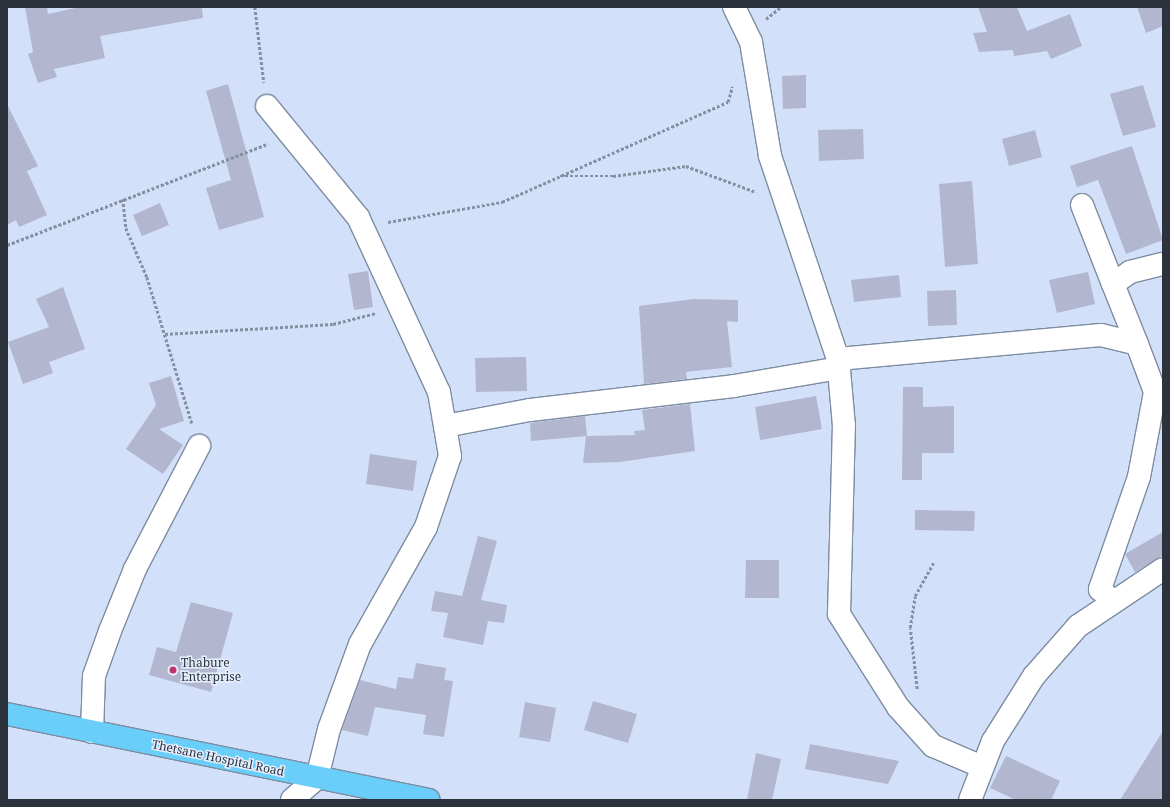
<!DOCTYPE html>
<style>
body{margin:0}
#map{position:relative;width:1170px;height:807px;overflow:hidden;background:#d2e1f9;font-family:"Noto Serif",serif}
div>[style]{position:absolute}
.building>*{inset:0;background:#b2b6cf}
.path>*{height:2.5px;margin-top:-1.25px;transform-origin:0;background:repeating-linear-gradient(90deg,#8590a1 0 3px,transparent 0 5px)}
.roads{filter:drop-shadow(1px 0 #7e8ca1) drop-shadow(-1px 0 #7e8ca1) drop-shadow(0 1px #7e8ca1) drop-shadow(0 -1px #7e8ca1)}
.minor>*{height:22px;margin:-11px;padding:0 11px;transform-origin:11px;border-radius:11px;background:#fff}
.major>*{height:22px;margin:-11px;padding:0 11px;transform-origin:11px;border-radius:11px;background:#6acefb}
.dots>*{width:11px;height:11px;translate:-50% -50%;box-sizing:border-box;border:2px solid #e5eefd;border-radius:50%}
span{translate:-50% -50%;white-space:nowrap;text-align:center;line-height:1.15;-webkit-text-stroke:3px #e5eefd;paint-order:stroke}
.poi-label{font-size:12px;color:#2d333c}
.left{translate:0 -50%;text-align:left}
.street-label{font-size:12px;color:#2d333c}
.frame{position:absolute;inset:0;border:8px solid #2d333c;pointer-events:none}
</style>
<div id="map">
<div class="building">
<div style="clip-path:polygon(25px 7px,47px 7px,48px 14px,80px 7px,202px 7px,203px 18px,100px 36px,105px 58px,54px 69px,57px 77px,38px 83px,28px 54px,33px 52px)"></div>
<div style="clip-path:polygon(978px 7px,1017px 7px,1027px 31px,1070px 14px,1082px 46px,1051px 59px,1047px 51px,1014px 56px,1013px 50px,979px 52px,973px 33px,987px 32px)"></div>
<div style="clip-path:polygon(1137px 7px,1163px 7px,1163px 26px,1146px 33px)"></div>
<div style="clip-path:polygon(806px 75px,806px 108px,783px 109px,782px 76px)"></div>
<div style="clip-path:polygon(228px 84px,264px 217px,219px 230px,206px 188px,231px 180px,206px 91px)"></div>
<div style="clip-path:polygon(1143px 85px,1156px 127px,1123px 136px,1110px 94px)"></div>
<div style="clip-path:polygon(7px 104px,38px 166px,27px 171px,47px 215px,19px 227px,16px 220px,7px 225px)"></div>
<div style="clip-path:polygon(863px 129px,864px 159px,819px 161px,818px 130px)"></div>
<div style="clip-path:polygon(1035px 130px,1042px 157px,1009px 166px,1002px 139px)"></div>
<div style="clip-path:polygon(1132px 146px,1163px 240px,1126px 254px,1098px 180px,1077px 187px,1070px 166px)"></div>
<div style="clip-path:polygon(972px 181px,978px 264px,945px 267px,939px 184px)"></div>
<div style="clip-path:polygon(160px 203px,169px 225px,142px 236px,133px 215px)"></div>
<div style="clip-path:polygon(368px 271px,373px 307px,354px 310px,348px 274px)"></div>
<div style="clip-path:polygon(1088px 272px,1095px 304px,1057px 313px,1049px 280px)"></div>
<div style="clip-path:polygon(899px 275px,901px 297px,854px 302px,851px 280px)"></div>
<div style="clip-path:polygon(63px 287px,85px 349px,49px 362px,53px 373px,23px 384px,8px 342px,49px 327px,36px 299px)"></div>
<div style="clip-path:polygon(956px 290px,957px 325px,928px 326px,927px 291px)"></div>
<div style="clip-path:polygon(694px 299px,738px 300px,738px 322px,727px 321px,732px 367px,686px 372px,687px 379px,644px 384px,639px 306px)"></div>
<div style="clip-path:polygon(526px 357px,527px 391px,476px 392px,475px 358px)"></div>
<div style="clip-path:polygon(171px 376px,184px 421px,159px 429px,183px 445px,163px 474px,126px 449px,156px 405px,149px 383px)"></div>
<div style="clip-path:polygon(903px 387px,923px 387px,923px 407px,954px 406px,954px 453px,922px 453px,922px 480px,902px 480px)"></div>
<div style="clip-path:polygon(816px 396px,822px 429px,760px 440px,755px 407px)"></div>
<div style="clip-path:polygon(690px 404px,695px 451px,620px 462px,583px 463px,586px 436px,635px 435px,634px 431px,645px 430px,642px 410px)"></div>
<div style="clip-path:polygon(585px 416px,587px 436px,531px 441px,530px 423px)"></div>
<div style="clip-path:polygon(370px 454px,417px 461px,413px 491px,366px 484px)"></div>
<div style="clip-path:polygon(915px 510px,975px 511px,974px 531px,915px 530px)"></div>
<div style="clip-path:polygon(1163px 532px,1163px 555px,1135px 572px,1125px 554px)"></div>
<div style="clip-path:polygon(478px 536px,497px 541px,481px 600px,507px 605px,504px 623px,488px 621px,483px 645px,443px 637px,448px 613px,431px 611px,435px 591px,462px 596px)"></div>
<div style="clip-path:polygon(746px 560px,779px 560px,779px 598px,745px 598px)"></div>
<div style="clip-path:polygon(191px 602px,233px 613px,211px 692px,149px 675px,157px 647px,176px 652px)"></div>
<div style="clip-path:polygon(416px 663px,446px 668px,444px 680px,453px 681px,444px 737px,423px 734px,426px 715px,375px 707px,368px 736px,342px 730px,360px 680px,396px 689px,398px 677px,413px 679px)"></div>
<div style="clip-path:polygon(593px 701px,637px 714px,628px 743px,584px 730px)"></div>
<div style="clip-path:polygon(525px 702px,556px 708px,550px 742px,519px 737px)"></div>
<div style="clip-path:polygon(1163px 731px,1163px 800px,1120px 800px)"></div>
<div style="clip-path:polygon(810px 744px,899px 761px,888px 784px,805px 769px)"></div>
<div style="clip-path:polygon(756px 753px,781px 759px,772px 800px,747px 800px)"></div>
<div style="clip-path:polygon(1006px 756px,1060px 781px,1051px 800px,1016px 800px,990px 788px)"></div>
</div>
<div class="path">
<div style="left:255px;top:7px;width:76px;rotate:83.2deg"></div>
<div style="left:766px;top:19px;width:19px;rotate:-39deg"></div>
<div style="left:560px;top:176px;width:53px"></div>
<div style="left:613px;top:176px;width:74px;rotate:-7.8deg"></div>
<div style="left:686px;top:166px;width:75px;rotate:20.4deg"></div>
<div style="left:123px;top:199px;width:29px;rotate:84deg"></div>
<div style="left:126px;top:228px;width:53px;rotate:66.8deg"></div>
<div style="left:147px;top:277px;width:153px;rotate:72.9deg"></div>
<div style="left:388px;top:222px;width:116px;rotate:-10deg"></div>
<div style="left:502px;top:202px;width:247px;rotate:-23.9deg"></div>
<div style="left:728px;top:102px;width:16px;rotate:-75deg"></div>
<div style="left:7px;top:245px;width:280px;rotate:-21.2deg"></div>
<div style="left:165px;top:334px;width:168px;rotate:-3.4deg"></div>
<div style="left:333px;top:324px;width:44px;rotate:-14.3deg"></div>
<div style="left:917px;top:689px;width:61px;rotate:-96.5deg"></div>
<div style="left:910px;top:628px;width:32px;rotate:-81deg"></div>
<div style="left:915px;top:596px;width:38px;rotate:-61deg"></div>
</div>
<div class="roads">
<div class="minor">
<div style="left:734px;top:7px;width:39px;rotate:64deg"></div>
<div style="left:751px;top:42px;width:116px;rotate:80.5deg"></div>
<div style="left:770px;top:156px;width:214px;rotate:71.5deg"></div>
<div style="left:267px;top:106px;width:144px;rotate:50.7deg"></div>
<div style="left:358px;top:217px;width:193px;rotate:65.2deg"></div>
<div style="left:439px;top:392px;width:65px;rotate:80.2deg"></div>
<div style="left:450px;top:456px;width:75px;rotate:108.7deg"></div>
<div style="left:426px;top:527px;width:134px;rotate:119.4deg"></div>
<div style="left:360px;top:644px;width:90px;rotate:110deg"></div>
<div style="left:329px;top:729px;width:50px;rotate:103.8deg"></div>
<div style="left:317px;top:778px;width:33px;rotate:139deg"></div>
<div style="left:1082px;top:205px;width:85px;rotate:68.6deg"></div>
<div style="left:1137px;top:344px;width:65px;rotate:-111.8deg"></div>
<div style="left:1113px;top:284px;width:21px;rotate:-35deg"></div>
<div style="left:1130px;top:272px;width:34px;rotate:-14deg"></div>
<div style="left:445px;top:426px;width:86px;rotate:-10.7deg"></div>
<div style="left:530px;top:410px;width:205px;rotate:-6.7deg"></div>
<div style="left:734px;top:386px;width:107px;rotate:-9.7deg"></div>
<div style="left:92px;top:732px;width:56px;rotate:-88deg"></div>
<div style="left:94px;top:676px;width:48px;rotate:-70.4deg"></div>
<div style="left:110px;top:631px;width:67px;rotate:-68deg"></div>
<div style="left:135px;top:569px;width:139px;rotate:-62.5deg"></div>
<div style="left:980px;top:766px;width:51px;rotate:-156.9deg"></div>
<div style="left:933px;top:746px;width:52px;rotate:-131.9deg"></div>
<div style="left:898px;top:707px;width:110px;rotate:-122.4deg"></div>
<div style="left:839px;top:614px;width:188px;rotate:-88.5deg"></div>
<div style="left:844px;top:426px;width:67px;rotate:-95.1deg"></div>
<div style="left:838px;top:359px;width:264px;rotate:-5.2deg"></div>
<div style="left:1101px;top:335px;width:37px;rotate:14deg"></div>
<div style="left:1137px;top:344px;width:51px;rotate:69.4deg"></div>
<div style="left:1155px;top:392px;width:86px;rotate:100.7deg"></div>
<div style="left:1139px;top:477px;width:119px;rotate:109.2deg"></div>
<div style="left:1100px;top:589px;width:17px;rotate:45deg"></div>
<div style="left:970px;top:800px;width:63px;rotate:-68.7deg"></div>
<div style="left:993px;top:741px;width:77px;rotate:-57.8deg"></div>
<div style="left:1034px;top:676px;width:67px;rotate:-48.7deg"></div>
<div style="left:1078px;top:626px;width:102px;rotate:-33.8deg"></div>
</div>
<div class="major">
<div style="left:7px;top:714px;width:430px;rotate:11.5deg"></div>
</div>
</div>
<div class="dots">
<div style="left:173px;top:670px;background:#c1366d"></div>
</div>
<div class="poi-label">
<span class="left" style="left:181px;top:670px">Thabure<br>Enterprise</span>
</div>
<div class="street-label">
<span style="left:218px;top:758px;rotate:12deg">Thetsane Hospital Road</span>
</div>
<div class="frame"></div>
</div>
